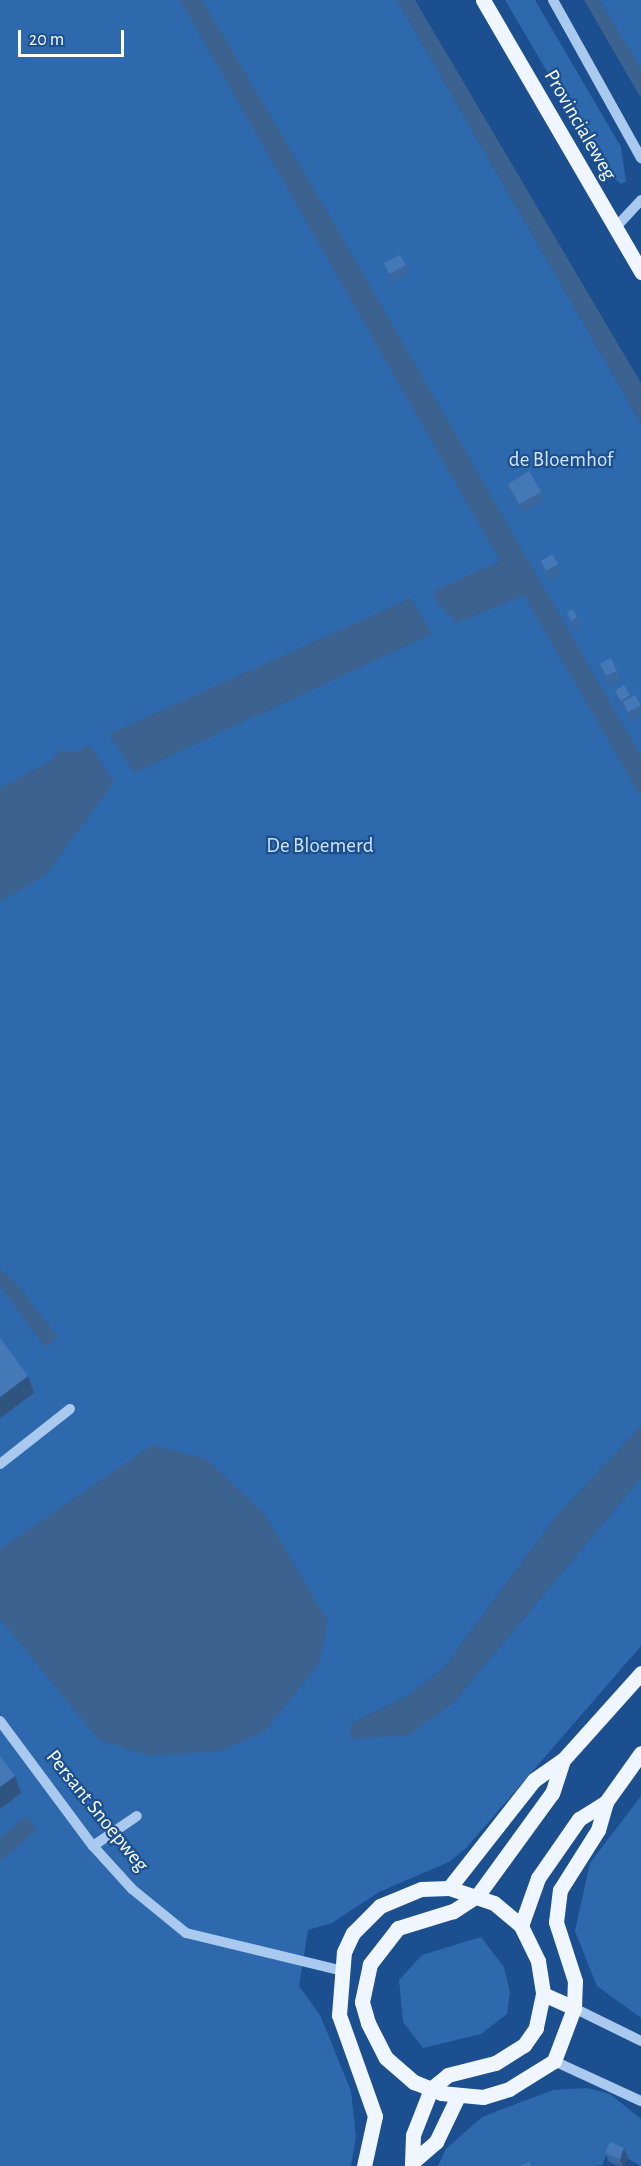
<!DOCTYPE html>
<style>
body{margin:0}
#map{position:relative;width:641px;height:2166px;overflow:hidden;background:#1b4f8f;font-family:"Alegreya Sans",sans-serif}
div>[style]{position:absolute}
.green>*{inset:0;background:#2e69ad}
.water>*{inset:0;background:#3c6290}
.minor>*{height:10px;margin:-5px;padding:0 5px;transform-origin:5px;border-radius:5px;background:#a9c9ee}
.major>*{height:15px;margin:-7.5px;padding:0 7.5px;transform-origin:7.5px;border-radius:7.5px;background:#f0f6ff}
.wall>*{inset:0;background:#3a679d}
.shaded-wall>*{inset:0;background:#305480}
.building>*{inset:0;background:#4478b7}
span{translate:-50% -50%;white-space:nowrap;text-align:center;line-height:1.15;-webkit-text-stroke:4.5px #1b4f8f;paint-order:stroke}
.street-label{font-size:21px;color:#fff}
.park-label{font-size:21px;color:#cfe3fa}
.scale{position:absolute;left:18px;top:30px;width:106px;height:27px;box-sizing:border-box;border:3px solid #fff;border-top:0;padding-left:8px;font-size:18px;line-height:21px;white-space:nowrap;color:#fff;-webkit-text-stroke:4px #1b4f8f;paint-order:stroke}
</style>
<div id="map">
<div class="green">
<div style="clip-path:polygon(0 0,397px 0,641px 423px,641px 1426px,554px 1519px,443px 1669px,404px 1698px,350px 1724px,453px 1703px,641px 1478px,641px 1646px,466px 1848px,449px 1862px,379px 1892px,332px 1923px,308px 1930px,299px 1986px,320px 2015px,351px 2091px,356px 2136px,351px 2166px,0 2166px)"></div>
<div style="clip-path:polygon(505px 0,535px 0,621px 147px,626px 182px,621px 184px,606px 172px)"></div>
<div style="clip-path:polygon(599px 0,641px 0,641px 70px)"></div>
<div style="clip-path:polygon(641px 1796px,641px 2018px,597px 1986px,575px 1931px,590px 1863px)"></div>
<div style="clip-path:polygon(481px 1937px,504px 1967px,510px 1992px,507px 2014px,481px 2034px,423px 2048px,403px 2022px,399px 1980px,422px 1955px)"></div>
<div style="clip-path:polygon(587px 2088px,610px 2094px,641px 2119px,641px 2166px,609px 2148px,602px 2165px,595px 2166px,438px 2166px,446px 2149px,482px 2117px,553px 2090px)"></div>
</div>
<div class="water">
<div style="clip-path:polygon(180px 0,202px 0,332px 220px,641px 756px,641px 797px,524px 595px,457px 623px,437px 602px,433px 591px,500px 561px)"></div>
<div style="clip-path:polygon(397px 0,415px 0,641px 383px,641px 423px)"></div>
<div style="clip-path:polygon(584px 0,599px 0,641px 69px,641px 98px)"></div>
<div style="clip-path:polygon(411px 598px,432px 634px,134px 773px,109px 734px)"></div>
<div style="clip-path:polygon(90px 745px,114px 782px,45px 876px,0 901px,0 788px,52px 760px,61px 749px,75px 753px)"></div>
<div style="clip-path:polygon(0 1269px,15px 1282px,58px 1338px,45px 1347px,0 1286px)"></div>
<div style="clip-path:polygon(641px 1426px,641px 1478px,453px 1703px,409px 1735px,352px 1739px,350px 1724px,404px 1698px,443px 1669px,554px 1519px)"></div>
<div style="clip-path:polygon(152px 1445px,207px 1459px,266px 1516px,328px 1622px,318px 1665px,264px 1732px,219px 1751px,149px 1756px,98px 1739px,0 1619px,0 1549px)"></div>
<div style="clip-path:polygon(26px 1816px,37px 1830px,0 1861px,0 1838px)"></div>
</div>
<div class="minor">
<div style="left:553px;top:0;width:181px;rotate:60.9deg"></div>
<div style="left:616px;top:227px;width:37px;rotate:-47deg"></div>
<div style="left:0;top:1464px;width:89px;rotate:-38.2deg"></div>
<div style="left:0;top:1721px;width:156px;rotate:53.4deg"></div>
<div style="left:93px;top:1846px;width:58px;rotate:47.8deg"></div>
<div style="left:132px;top:1889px;width:70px;rotate:39.2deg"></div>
<div style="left:186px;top:1933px;width:157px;rotate:13.6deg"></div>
<div style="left:93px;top:1846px;width:53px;rotate:-34.3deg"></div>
<div style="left:574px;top:2008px;width:75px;rotate:26.2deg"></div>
<div style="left:554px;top:2061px;width:96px;rotate:24.7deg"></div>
</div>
<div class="major">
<div style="left:483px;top:0;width:315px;rotate:59.8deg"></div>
<div style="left:563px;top:1760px;width:35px;rotate:108deg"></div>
<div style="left:552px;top:1793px;width:126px;rotate:126deg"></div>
<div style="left:478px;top:1895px;width:30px;rotate:147deg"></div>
<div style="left:453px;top:1911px;width:58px;rotate:162.8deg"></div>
<div style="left:398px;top:1928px;width:46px;rotate:127.9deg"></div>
<div style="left:370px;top:1964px;width:39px;rotate:102deg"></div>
<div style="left:362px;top:2002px;width:22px;rotate:74deg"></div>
<div style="left:368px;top:2023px;width:39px;rotate:63deg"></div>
<div style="left:386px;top:2058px;width:37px;rotate:41deg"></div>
<div style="left:414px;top:2082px;width:29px;rotate:22deg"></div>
<div style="left:441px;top:2093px;width:42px;rotate:5.4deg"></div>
<div style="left:483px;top:2097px;width:27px;rotate:-17deg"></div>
<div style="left:509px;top:2089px;width:53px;rotate:-31.9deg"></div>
<div style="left:554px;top:2061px;width:57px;rotate:-69.3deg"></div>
<div style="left:574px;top:2008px;width:27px;rotate:-88deg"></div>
<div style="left:575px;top:1981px;width:62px;rotate:-107.9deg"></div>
<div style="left:556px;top:1922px;width:32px;rotate:-83deg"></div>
<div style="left:560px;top:1890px;width:71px;rotate:-57.7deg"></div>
<div style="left:598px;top:1830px;width:29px;rotate:-74deg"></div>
<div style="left:606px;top:1802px;width:60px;rotate:-54.5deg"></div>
<div style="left:449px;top:1888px;width:137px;rotate:-51.8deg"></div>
<div style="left:534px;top:1780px;width:35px;rotate:-35deg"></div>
<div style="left:563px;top:1760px;width:117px;rotate:-48.1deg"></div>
<div style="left:521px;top:1926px;width:51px;rotate:-70.5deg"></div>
<div style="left:538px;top:1878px;width:72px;rotate:-55.2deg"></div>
<div style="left:579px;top:1819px;width:32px;rotate:-32deg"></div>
<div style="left:543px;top:1994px;width:34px;rotate:24deg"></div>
<div style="left:415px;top:2160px;width:28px;rotate:-41deg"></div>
<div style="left:436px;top:2142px;width:51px;rotate:-64.4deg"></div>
<div style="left:364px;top:2166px;width:51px;rotate:-77.6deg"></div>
<div style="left:375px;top:2116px;width:107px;rotate:-109.6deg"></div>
<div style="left:339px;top:2015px;width:63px;rotate:-85.5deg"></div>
<div style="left:344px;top:1952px;width:21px;rotate:-65deg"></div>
<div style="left:353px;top:1933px;width:38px;rotate:-45deg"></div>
<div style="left:380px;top:1906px;width:44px;rotate:-22.5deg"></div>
<div style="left:421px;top:1889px;width:28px;rotate:-2deg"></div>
<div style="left:449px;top:1888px;width:47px;rotate:18.4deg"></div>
<div style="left:494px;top:1903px;width:35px;rotate:40deg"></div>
<div style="left:521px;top:1926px;width:39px;rotate:64deg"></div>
<div style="left:538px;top:1961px;width:33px;rotate:81deg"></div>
<div style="left:543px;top:1994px;width:35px;rotate:102deg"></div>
<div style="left:536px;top:2028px;width:21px;rotate:125deg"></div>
<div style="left:524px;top:2045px;width:34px;rotate:148deg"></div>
<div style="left:495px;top:2063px;width:49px;rotate:165.7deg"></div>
<div style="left:448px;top:2075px;width:22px;rotate:141deg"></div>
<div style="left:431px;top:2089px;width:49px;rotate:111.4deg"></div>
<div style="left:413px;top:2135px;width:31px;rotate:92deg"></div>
</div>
<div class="wall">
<div style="clip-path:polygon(384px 263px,406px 265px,409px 274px,392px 283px)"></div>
<div style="clip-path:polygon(508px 484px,541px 492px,544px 501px,522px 513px,511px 493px)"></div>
<div style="clip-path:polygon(541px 561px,558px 564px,561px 573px,550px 580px,544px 570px)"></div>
<div style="clip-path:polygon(567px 612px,577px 617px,580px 626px,574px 630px)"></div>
<div style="clip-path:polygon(600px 664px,617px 671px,621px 680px,609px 686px,603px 673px)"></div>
<div style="clip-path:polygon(615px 691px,630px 695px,631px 698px,641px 705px,641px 716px,632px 721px,625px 709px,625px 710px,618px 700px)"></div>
<div style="clip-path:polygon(605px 2153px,628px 2157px,624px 2166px,619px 2166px,609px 2162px)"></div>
</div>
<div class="shaded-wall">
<div style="clip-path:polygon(28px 1376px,34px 1393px,0 1418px,0 1397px)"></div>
<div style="clip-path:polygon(15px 1776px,21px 1793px,0 1809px,0 1787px)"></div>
<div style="clip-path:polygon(624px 2148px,628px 2157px,624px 2166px,622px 2166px,620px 2159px)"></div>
</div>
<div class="building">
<div style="clip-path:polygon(400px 255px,406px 265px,389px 274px,384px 263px)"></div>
<div style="clip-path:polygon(529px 471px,541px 492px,519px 504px,508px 484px)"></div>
<div style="clip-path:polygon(552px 554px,558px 564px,546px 571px,541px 561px)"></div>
<div style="clip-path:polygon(573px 609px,577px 617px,571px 621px,567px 612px)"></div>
<div style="clip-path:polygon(611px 658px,617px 671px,606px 676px,600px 664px)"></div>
<div style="clip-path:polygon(624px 685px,630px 695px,621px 701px,615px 691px)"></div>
<div style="clip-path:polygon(635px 695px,641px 705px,628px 712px,623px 702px)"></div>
<div style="clip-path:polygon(0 1338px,28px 1376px,0 1397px)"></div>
<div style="clip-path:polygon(0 1756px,15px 1776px,0 1787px)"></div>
<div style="clip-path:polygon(610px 2142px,624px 2148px,620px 2159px,605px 2153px)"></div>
<div style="clip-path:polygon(530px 2162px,531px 2166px,518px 2166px)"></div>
</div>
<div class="street-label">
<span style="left:580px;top:125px;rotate:60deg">Provincialeweg</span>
<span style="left:97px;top:1811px;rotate:51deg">Persant Snoepweg</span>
</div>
<div class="park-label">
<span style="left:561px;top:460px">de Bloemhof</span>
<span style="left:320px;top:846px">De Bloemerd</span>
</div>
<div class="scale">20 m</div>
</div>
